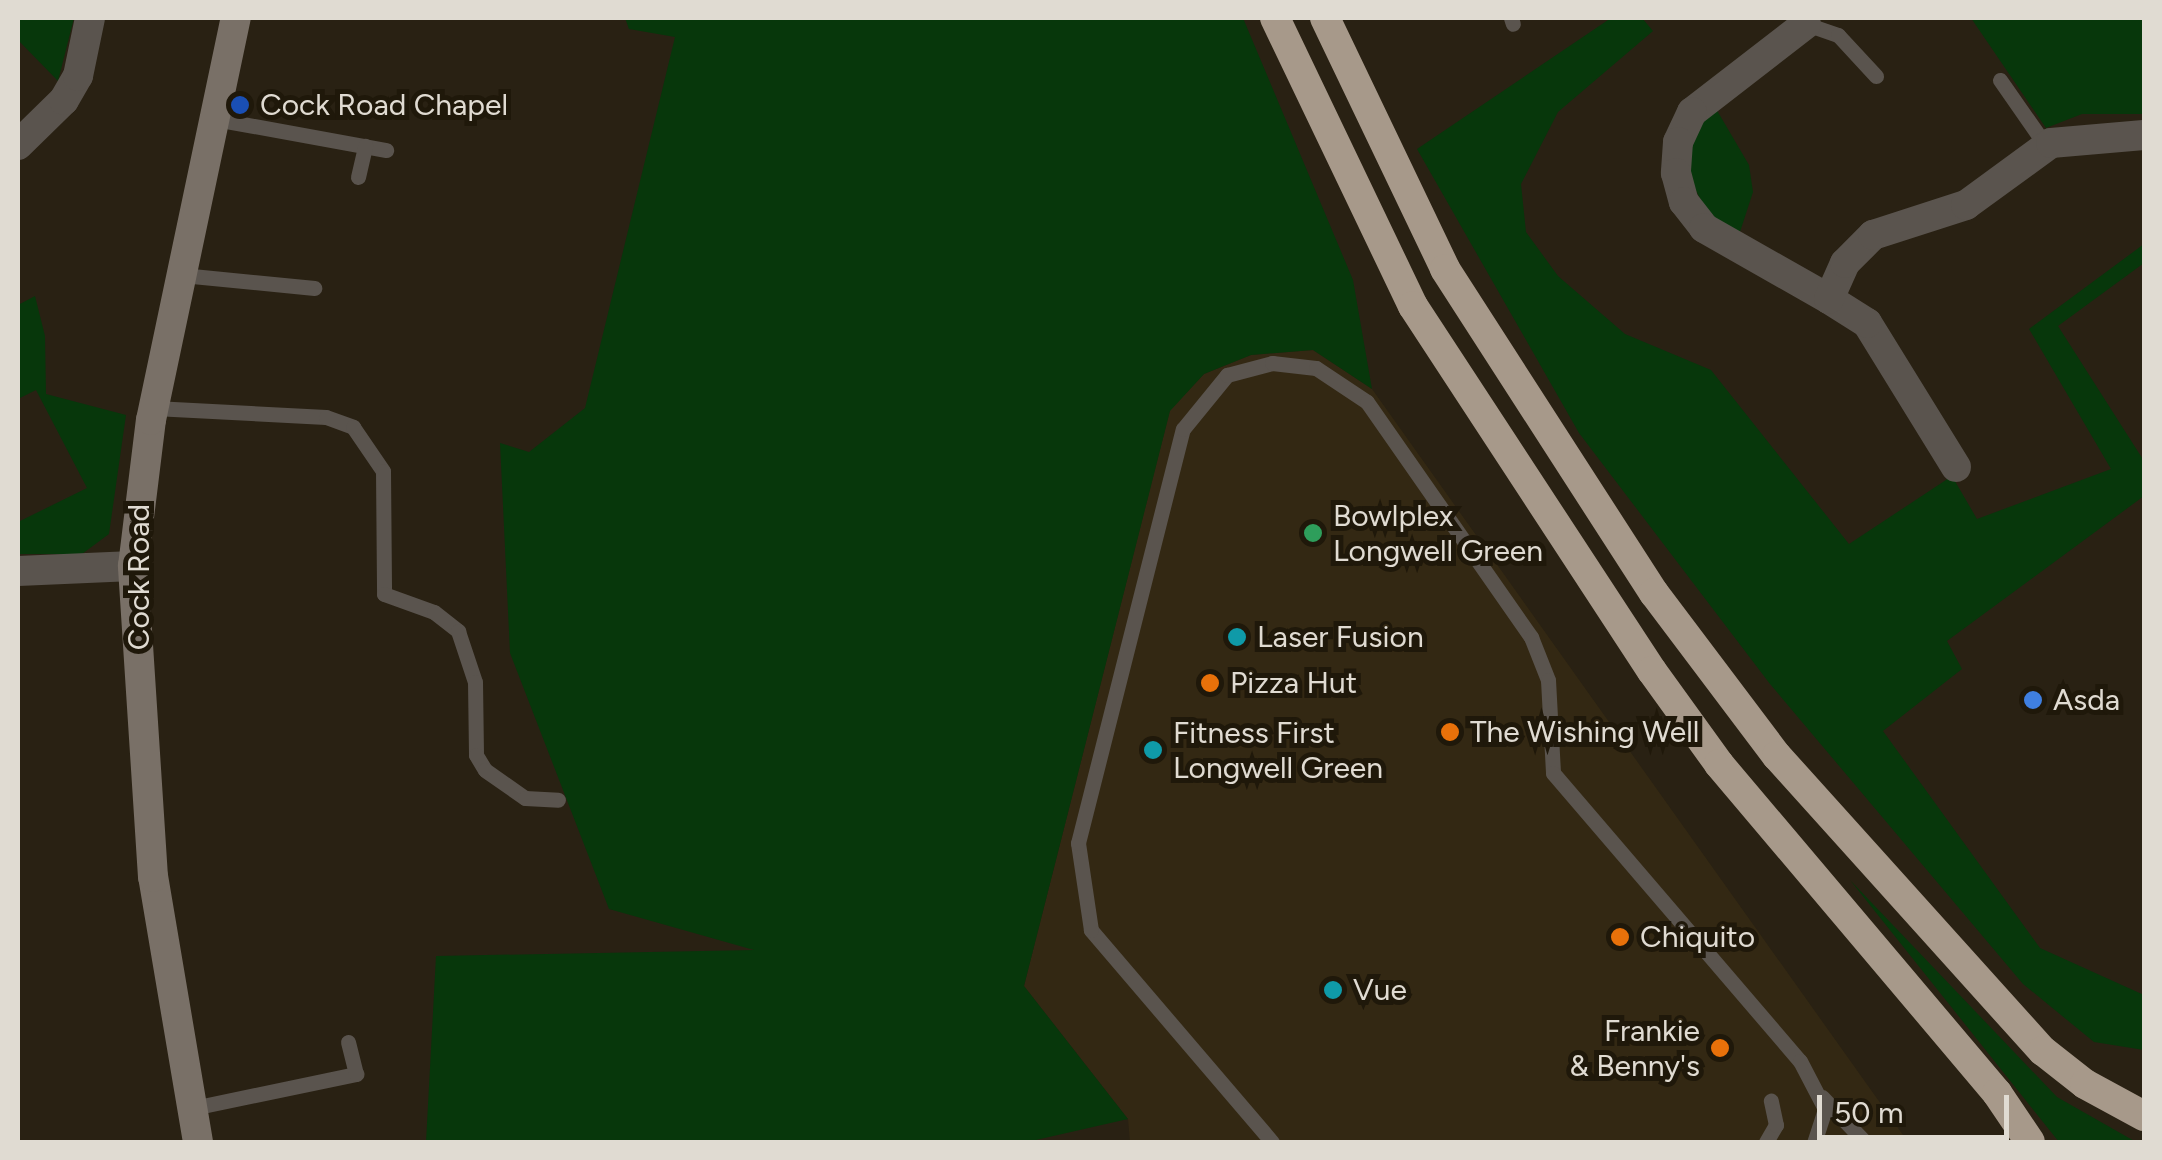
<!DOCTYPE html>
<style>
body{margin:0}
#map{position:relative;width:2162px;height:1160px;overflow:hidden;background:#292113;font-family:Figtree,sans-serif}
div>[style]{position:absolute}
.built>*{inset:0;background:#332813}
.green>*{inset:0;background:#07370b}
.lane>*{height:15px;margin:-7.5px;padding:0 7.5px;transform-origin:7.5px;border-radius:7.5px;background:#5a544e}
.street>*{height:30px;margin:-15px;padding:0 15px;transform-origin:15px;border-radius:15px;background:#5a544e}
.secondary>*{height:30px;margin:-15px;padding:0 15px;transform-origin:15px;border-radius:15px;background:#797067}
.highway>*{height:30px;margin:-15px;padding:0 15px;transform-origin:15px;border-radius:15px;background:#a7998a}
.dots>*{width:28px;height:28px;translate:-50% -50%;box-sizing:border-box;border:5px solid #1f180a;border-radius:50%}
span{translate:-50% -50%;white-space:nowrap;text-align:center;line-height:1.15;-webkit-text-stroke:10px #1f180a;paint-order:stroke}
.poi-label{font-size:30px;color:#e0dbd2}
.left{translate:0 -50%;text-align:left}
.right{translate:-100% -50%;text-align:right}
.street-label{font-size:30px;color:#e0dbd2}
.frame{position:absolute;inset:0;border:20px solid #e0dbd2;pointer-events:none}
.scale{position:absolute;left:1817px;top:1095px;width:192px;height:45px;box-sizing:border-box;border:5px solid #e0dbd2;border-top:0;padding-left:12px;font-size:30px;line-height:35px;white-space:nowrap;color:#e0dbd2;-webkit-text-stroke:8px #1f180a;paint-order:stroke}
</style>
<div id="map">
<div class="built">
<div style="clip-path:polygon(1313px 350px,1372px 389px,1908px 1142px,1130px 1142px,1128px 1119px,1024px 986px,1170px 410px,1204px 374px,1251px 355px)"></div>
</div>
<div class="green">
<div style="clip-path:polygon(18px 18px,74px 18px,58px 81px,18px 40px)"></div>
<div style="clip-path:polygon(625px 18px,1243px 18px,1353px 280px,1372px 389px,1313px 350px,1251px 355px,1204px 374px,1170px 411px,1024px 986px,1128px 1119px,1027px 1142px,426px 1142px,436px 956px,754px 950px,609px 909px,510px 653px,500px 443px,529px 452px,585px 408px,675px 37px,629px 29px)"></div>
<div style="clip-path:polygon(1611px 18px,1642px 18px,1653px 31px,1558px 112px,1521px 184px,1526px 232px,1558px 276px,1625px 334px,1711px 370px,1849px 544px,1952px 476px,1977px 519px,2111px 469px,2029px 329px,2144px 244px,2144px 263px,2058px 326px,2144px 461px,2144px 496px,1947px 641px,1962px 669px,1883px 731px,2040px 948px,2144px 995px,2144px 1050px,2094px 1042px,2023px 984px,1770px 684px,1579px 433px,1417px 149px)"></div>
<div style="clip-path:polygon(1971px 18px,2144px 18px,2144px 114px,2082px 114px,2046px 128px)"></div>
<div style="clip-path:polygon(1715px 107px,1749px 165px,1753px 192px,1739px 235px,1707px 212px,1689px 177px,1691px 138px)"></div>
<div style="clip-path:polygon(35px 296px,45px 336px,46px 394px,126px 415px,109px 534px,82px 554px,18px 554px,18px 522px,87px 488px,36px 390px,18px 399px,18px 305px)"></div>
<div style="clip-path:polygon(1850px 880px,2057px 1097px,2136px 1142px,2059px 1142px)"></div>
</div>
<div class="lane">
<div style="left:1511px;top:18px;width:6px;rotate:72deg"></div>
<div style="left:1806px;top:24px;width:34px;rotate:19deg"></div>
<div style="left:1838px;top:35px;width:56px;rotate:47.2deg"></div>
<div style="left:2000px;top:80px;width:80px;rotate:55.1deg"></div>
<div style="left:215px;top:119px;width:174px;rotate:10.3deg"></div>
<div style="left:358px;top:177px;width:32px;rotate:-77deg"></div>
<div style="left:182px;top:275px;width:133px;rotate:5.6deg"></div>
<div style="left:154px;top:408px;width:172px;rotate:3deg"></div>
<div style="left:326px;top:417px;width:29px;rotate:20deg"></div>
<div style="left:353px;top:427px;width:53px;rotate:55.7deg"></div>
<div style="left:383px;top:471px;width:123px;rotate:89.5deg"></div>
<div style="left:384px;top:594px;width:53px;rotate:19.8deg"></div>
<div style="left:434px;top:612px;width:31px;rotate:38deg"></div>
<div style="left:458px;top:631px;width:54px;rotate:71.6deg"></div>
<div style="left:475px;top:682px;width:73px;rotate:89.2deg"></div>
<div style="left:476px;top:755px;width:17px;rotate:59deg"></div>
<div style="left:485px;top:770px;width:49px;rotate:35deg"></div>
<div style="left:525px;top:798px;width:33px;rotate:3deg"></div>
<div style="left:1822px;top:1097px;width:62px;rotate:46.3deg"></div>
<div style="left:193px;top:1108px;width:167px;rotate:-11.8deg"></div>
<div style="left:356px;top:1074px;width:33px;rotate:-104deg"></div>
<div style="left:1272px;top:1142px;width:279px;rotate:-130.5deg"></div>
<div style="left:1091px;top:930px;width:88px;rotate:-98.5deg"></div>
<div style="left:1078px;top:843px;width:427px;rotate:-75.8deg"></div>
<div style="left:1183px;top:429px;width:70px;rotate:-50.8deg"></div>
<div style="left:1227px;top:375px;width:47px;rotate:-14.9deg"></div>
<div style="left:1272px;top:363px;width:44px;rotate:6.5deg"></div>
<div style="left:1316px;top:368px;width:61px;rotate:33.7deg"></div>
<div style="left:1367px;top:402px;width:287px;rotate:55.1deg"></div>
<div style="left:1531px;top:637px;width:46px;rotate:68.4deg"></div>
<div style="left:1548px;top:680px;width:93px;rotate:86.9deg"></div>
<div style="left:1553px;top:773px;width:379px;rotate:49.4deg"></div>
<div style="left:1800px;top:1061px;width:54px;rotate:62.5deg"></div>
<div style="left:1825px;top:1109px;width:35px;rotate:108deg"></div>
<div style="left:1766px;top:1142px;width:20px;rotate:-60deg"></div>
<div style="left:1776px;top:1125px;width:25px;rotate:-102deg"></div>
</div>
<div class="street">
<div style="left:1806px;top:24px;width:144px;rotate:142.3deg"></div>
<div style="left:1692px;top:112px;width:33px;rotate:115deg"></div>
<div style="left:1678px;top:142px;width:31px;rotate:94deg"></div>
<div style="left:1676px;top:173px;width:30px;rotate:75deg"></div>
<div style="left:1684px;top:202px;width:33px;rotate:52deg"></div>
<div style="left:1704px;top:228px;width:144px;rotate:29.6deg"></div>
<div style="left:18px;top:145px;width:64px;rotate:-44.4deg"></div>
<div style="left:64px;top:100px;width:28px;rotate:-60deg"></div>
<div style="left:78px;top:76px;width:59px;rotate:-78.3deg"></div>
<div style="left:1956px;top:467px;width:169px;rotate:-121.7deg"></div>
<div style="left:1867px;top:323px;width:45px;rotate:-147.7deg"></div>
<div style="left:1829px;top:299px;width:39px;rotate:-66deg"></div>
<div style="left:1845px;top:263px;width:40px;rotate:-45deg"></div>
<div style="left:1873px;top:235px;width:98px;rotate:-17.9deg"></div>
<div style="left:1966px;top:205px;width:105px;rotate:-36.1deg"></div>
<div style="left:2051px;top:143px;width:93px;rotate:-4.9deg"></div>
<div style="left:18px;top:571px;width:115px;rotate:-2.5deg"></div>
</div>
<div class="secondary">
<div style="left:198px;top:1142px;width:269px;rotate:-99.6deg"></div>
<div style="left:153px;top:877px;width:312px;rotate:-93.7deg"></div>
<div style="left:133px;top:566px;width:147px;rotate:-83deg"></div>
<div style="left:151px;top:420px;width:411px;rotate:-78.1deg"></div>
</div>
<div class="highway">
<div style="left:1275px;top:18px;width:319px;rotate:64.4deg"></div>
<div style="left:1413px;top:306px;width:436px;rotate:56.8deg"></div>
<div style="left:1652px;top:671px;width:115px;rotate:54.2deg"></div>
<div style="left:1719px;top:764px;width:431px;rotate:49.8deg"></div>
<div style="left:1997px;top:1093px;width:59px;rotate:56deg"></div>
<div style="left:1325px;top:18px;width:278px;rotate:64.4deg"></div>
<div style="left:1445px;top:269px;width:386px;rotate:57.2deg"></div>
<div style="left:1654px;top:593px;width:204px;rotate:53deg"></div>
<div style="left:1777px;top:756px;width:397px;rotate:48deg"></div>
<div style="left:2043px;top:1051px;width:53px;rotate:38.2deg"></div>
<div style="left:2085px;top:1084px;width:67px;rotate:28.5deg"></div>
</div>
<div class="dots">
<div style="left:240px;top:105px;background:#1a4fb4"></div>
<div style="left:1313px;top:533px;background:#2e9e5b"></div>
<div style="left:1237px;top:637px;background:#0f9aa8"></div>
<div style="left:1210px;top:683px;background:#e8710a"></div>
<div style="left:2033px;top:700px;background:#3f7fe0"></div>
<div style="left:1450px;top:732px;background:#e8710a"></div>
<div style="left:1153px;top:750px;background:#0f9aa8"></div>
<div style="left:1620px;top:937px;background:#e8710a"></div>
<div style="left:1333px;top:990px;background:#0f9aa8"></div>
<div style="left:1720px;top:1048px;background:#e8710a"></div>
</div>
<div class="poi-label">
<span class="left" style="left:260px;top:105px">Cock Road Chapel</span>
<span class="left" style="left:1333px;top:533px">Bowlplex<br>Longwell Green</span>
<span class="left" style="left:1257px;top:637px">Laser Fusion</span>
<span class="left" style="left:1230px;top:683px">Pizza Hut</span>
<span class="left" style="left:2053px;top:700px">Asda</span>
<span class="left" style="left:1470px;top:732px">The Wishing Well</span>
<span class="left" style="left:1173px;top:750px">Fitness First<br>Longwell Green</span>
<span class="left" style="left:1640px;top:937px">Chiquito</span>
<span class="left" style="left:1353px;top:990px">Vue</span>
<span class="right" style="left:1700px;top:1048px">Frankie<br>&amp; Benny's</span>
</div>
<div class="street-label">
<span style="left:139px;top:577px;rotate:-90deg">Cock Road</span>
</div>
<div class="frame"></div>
<div class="scale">50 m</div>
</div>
